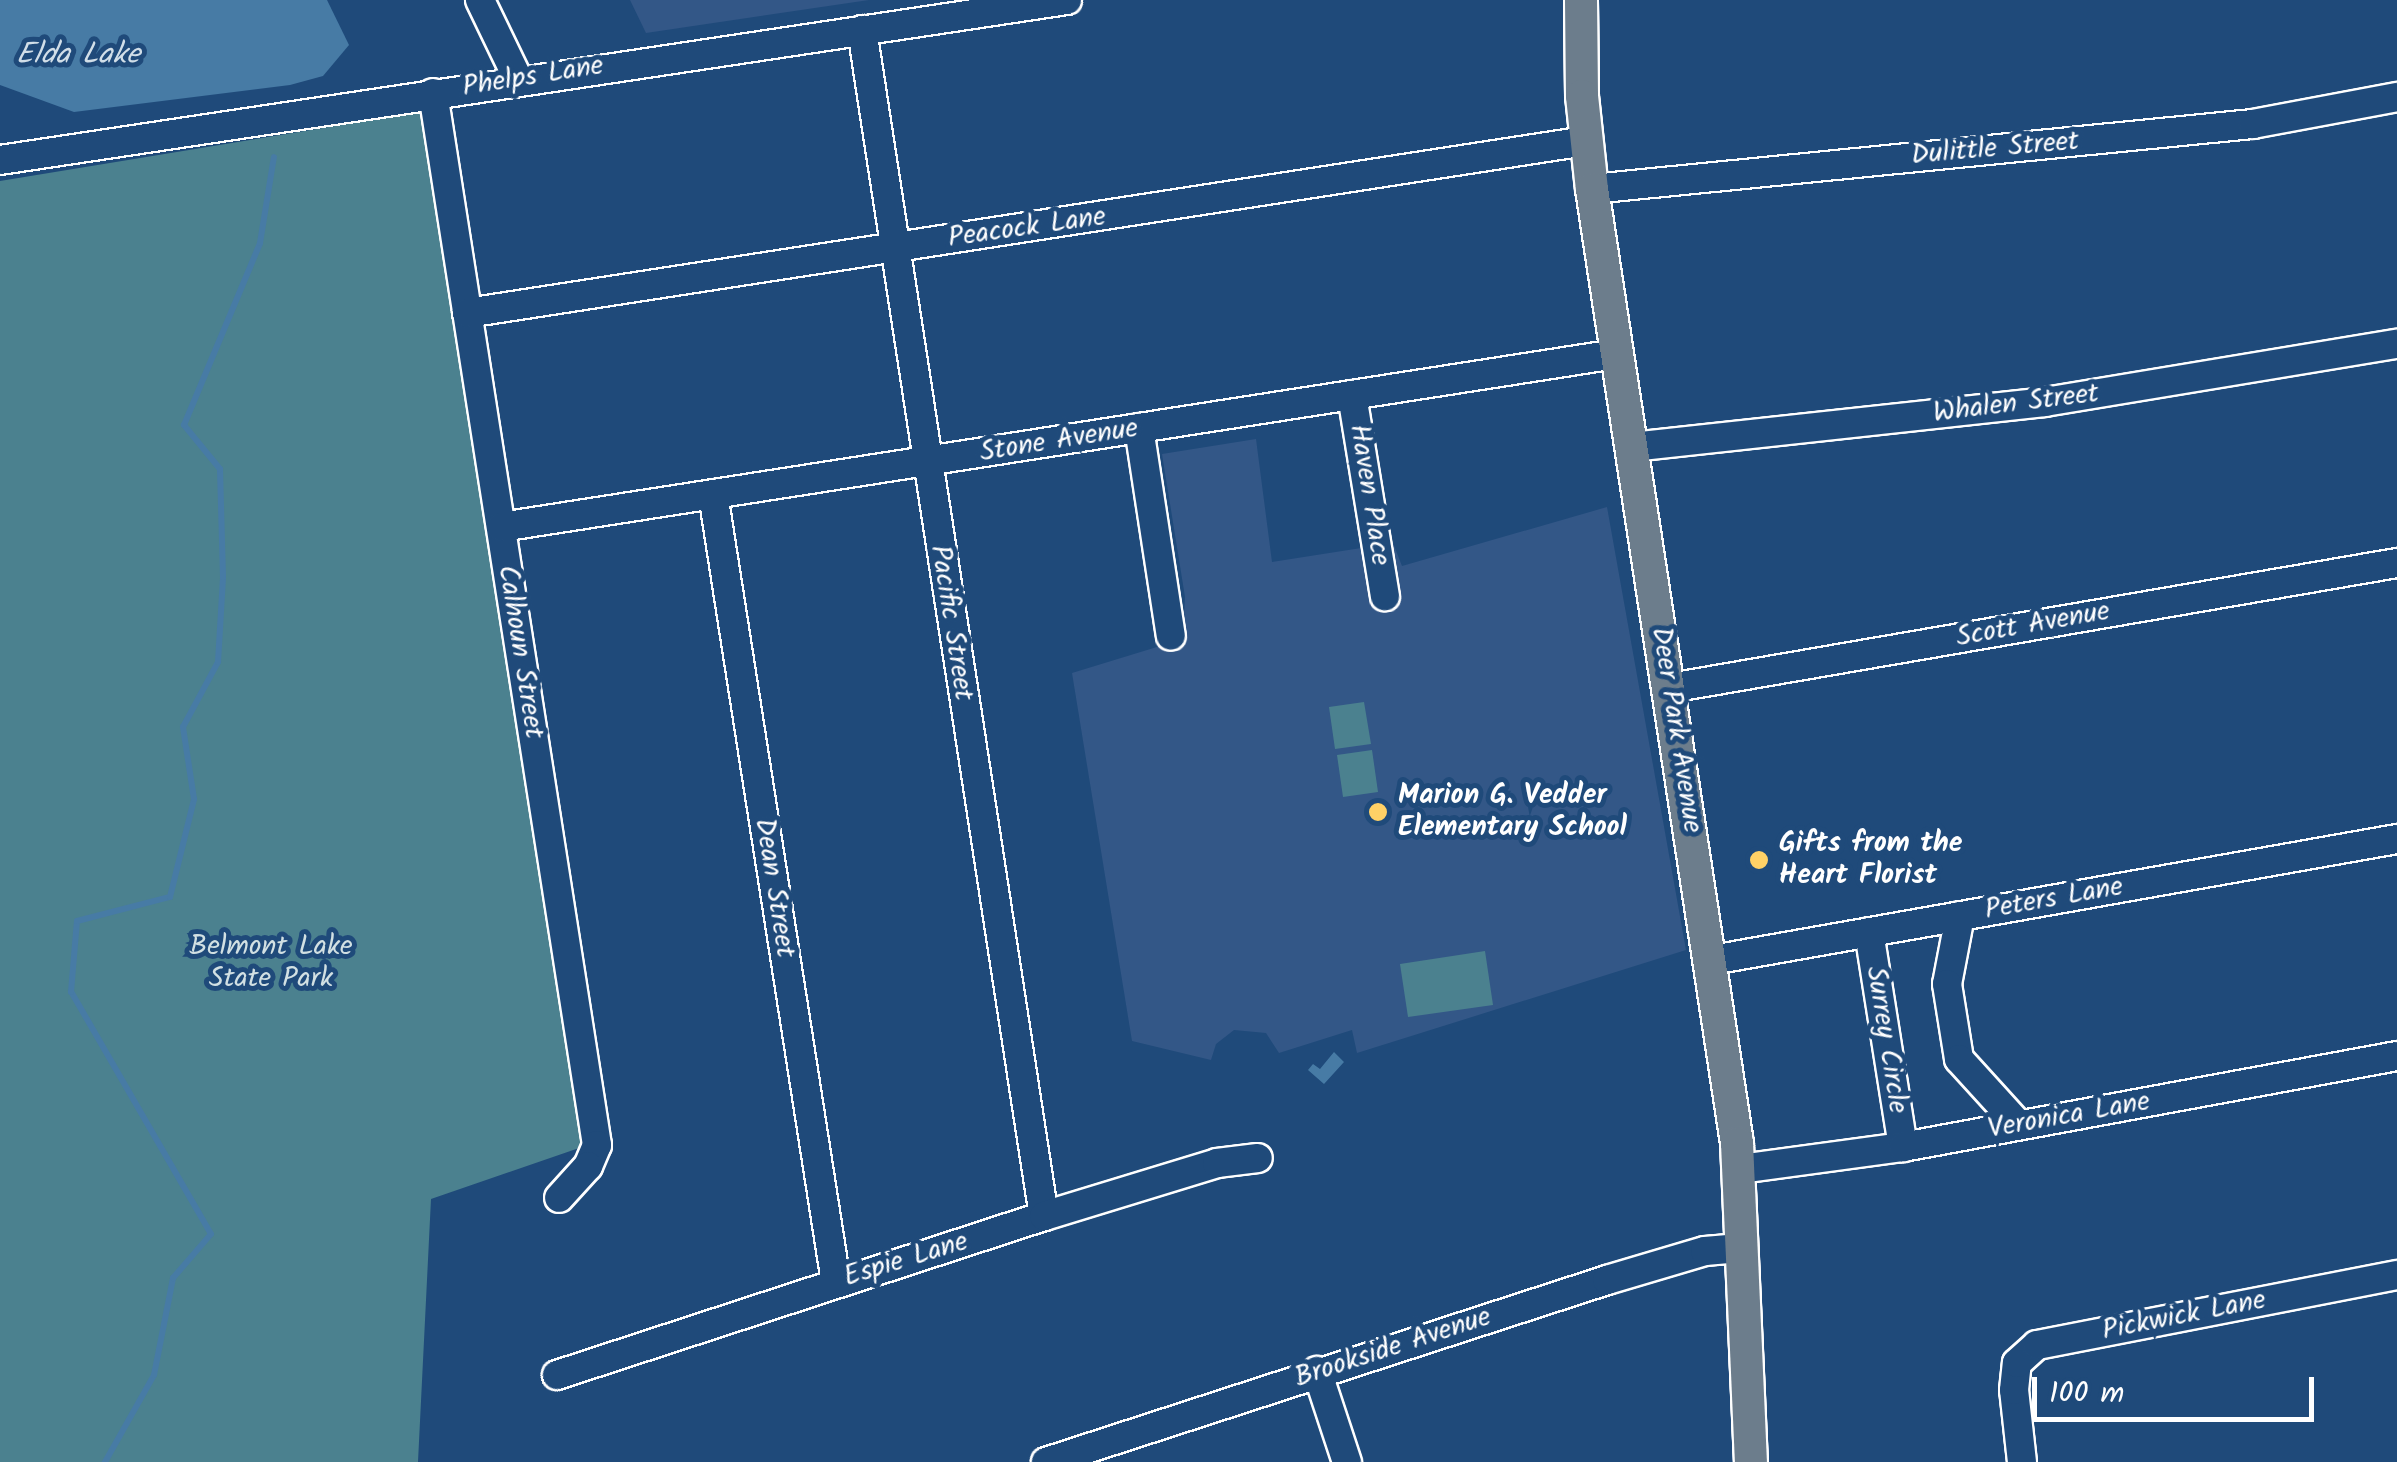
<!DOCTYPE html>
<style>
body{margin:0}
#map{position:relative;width:2397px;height:1462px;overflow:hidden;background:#1f4a7a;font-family:Kalam,sans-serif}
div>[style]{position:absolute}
.built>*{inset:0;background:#335787}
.green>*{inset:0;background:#4b818f}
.water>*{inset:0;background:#477ba5}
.stream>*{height:6px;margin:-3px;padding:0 3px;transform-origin:3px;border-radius:3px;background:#477ba5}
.roads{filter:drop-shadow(2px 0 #fff) drop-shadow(-2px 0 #fff) drop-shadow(0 2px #fff) drop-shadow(0 -2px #fff)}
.minor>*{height:28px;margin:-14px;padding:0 14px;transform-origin:14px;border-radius:14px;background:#1f4a7a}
.major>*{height:32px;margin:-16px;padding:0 16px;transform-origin:16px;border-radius:16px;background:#6c7d8c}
.dots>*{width:28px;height:28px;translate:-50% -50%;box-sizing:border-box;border:5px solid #1f4a7a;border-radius:50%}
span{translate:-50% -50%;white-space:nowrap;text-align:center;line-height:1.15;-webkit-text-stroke:10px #1f4a7a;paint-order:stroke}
.street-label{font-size:28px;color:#fff}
.poi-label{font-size:28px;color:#fff;font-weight:700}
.left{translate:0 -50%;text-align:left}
.park-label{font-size:28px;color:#d2e0e3}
.water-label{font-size:30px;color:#d1dee8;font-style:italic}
.scale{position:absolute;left:2032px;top:1377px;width:282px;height:45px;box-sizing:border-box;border:5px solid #fff;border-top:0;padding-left:12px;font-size:30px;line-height:35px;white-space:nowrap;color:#fff;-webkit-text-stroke:8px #1f4a7a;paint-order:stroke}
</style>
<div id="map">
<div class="built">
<div style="clip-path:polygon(630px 0,869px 0,646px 33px)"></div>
<div style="clip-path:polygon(1256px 439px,1272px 562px,1393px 543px,1402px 566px,1607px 507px,1686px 950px,1357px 1053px,1352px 1030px,1279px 1053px,1266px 1033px,1234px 1030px,1216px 1044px,1211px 1060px,1132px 1041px,1072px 673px,1183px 639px,1185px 597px,1162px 454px)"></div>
</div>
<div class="green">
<div style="clip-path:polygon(420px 112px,582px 1147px,431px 1199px,418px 1462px,0 1462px,0 181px)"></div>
<div style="clip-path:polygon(1364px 702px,1371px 744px,1335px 749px,1329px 707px)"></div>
<div style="clip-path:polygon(1372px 750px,1378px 792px,1343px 797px,1337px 755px)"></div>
<div style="clip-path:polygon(1485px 951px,1493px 1005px,1408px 1017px,1400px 964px)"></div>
</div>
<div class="water">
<div style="clip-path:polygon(0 0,327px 0,349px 45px,323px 76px,290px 85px,74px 112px,0 85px)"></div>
<div style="clip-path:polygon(1334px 1052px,1344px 1062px,1324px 1084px,1308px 1070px,1313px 1064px,1320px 1069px)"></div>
</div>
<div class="stream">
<div style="left:105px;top:1462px;width:100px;rotate:-60.6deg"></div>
<div style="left:154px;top:1375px;width:99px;rotate:-78.9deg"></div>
<div style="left:173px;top:1278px;width:58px;rotate:-49.2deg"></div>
<div style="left:211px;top:1234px;width:280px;rotate:-120deg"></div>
<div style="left:71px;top:992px;width:71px;rotate:-85.2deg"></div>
<div style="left:77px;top:921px;width:96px;rotate:-14.5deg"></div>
<div style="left:170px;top:897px;width:101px;rotate:-76.2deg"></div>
<div style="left:194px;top:799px;width:73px;rotate:-98.7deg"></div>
<div style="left:183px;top:727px;width:74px;rotate:-61.7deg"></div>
<div style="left:218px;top:662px;width:85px;rotate:-86.6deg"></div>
<div style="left:223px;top:577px;width:108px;rotate:-91.6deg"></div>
<div style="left:220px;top:469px;width:57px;rotate:-129.3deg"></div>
<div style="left:184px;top:425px;width:197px;rotate:-67.3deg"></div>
<div style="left:260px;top:243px;width:87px;rotate:-80.8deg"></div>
</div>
<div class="roads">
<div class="minor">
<div style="left:480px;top:0;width:88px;rotate:64.3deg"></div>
<div style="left:862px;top:30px;width:1200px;rotate:81.28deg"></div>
<div style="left:433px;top:93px;width:1065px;rotate:81.14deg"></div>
<div style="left:597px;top:1145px;width:23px;rotate:113deg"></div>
<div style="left:588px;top:1166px;width:43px;rotate:132.2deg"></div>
<div style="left:0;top:160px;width:1079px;rotate:-8.53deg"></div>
<div style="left:1592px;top:189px;width:664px;rotate:-5.62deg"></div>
<div style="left:2253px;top:124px;width:147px;rotate:-10.6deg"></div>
<div style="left:467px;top:313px;width:1132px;rotate:-8.74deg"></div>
<div style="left:1352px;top:395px;width:204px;rotate:80.7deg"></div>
<div style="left:1139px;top:428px;width:210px;rotate:81.3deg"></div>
<div style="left:1632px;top:447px;width:415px;rotate:-6.2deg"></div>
<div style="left:2045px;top:402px;width:357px;rotate:-9.4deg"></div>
<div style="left:713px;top:494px;width:798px;rotate:81.13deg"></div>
<div style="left:501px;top:527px;width:1128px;rotate:-8.82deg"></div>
<div style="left:1670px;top:688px;width:738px;rotate:-9.76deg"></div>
<div style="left:1960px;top:916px;width:69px;rotate:100.8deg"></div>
<div style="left:1947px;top:984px;width:76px;rotate:80.9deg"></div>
<div style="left:1959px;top:1059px;width:89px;rotate:47.7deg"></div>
<div style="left:1869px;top:932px;width:218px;rotate:81deg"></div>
<div style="left:1712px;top:960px;width:696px;rotate:-10.02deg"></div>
<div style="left:1740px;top:1169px;width:164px;rotate:-7.7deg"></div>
<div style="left:1903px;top:1147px;width:502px;rotate:-10.44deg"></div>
<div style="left:1317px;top:1371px;width:96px;rotate:71.8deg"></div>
<div style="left:557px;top:1375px;width:512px;rotate:-18.08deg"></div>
<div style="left:1044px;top:1216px;width:181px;rotate:-17deg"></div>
<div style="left:1217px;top:1163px;width:41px;rotate:-7deg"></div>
<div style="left:1046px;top:1462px;width:590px;rotate:-17.97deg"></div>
<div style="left:1607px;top:1280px;width:102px;rotate:-16.5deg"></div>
<div style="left:1705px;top:1251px;width:38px;rotate:-5deg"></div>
<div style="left:2022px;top:1462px;width:72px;rotate:-96.3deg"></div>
<div style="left:2014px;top:1390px;width:27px;rotate:-84deg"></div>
<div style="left:2017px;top:1363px;width:27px;rotate:-42deg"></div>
<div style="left:2037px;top:1345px;width:367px;rotate:-11deg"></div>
</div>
<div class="major">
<div style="left:1581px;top:0;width:96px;rotate:89.4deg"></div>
<div style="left:1582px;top:96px;width:94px;rotate:83.9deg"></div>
<div style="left:1592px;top:189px;width:965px;rotate:81.36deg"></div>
<div style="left:1737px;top:1143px;width:319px;rotate:87.5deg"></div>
</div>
</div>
<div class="dots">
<div style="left:1378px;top:812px;background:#ffd166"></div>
<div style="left:1759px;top:860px;background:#ffd166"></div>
</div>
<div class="street-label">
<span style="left:533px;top:77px;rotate:-9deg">Phelps Lane</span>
<span style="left:1995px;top:149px;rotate:-5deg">Dulittle Street</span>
<span style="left:1027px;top:228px;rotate:-8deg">Peacock Lane</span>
<span style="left:2016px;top:404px;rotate:-7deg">Whalen Street</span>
<span style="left:1059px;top:441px;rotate:-9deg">Stone Avenue</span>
<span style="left:1369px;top:495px;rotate:81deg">Haven Place</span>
<span style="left:951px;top:623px;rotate:81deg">Pacific Street</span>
<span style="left:2033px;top:625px;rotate:-10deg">Scott Avenue</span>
<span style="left:520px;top:652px;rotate:81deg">Calhoun Street</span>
<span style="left:1676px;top:730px;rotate:81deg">Deer Park Avenue</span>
<span style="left:774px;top:888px;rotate:81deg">Dean Street</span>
<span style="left:2054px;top:899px;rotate:-10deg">Peters Lane</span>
<span style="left:1886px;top:1040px;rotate:81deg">Surrey Circle</span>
<span style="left:2069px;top:1116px;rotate:-10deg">Veronica Lane</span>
<span style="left:906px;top:1260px;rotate:-17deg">Espie Lane</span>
<span style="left:2184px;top:1316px;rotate:-11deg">Pickwick Lane</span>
<span style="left:1393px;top:1348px;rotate:-18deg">Brookside Avenue</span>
</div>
<div class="poi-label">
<span class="left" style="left:1398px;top:812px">Marion G. Vedder<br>Elementary School</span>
<span class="left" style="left:1779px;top:860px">Gifts from the<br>Heart Florist</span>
</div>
<div class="park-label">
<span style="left:271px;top:963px">Belmont Lake<br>State Park</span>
</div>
<div class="water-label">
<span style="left:78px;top:55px">Elda Lake</span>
</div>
<div class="scale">100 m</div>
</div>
